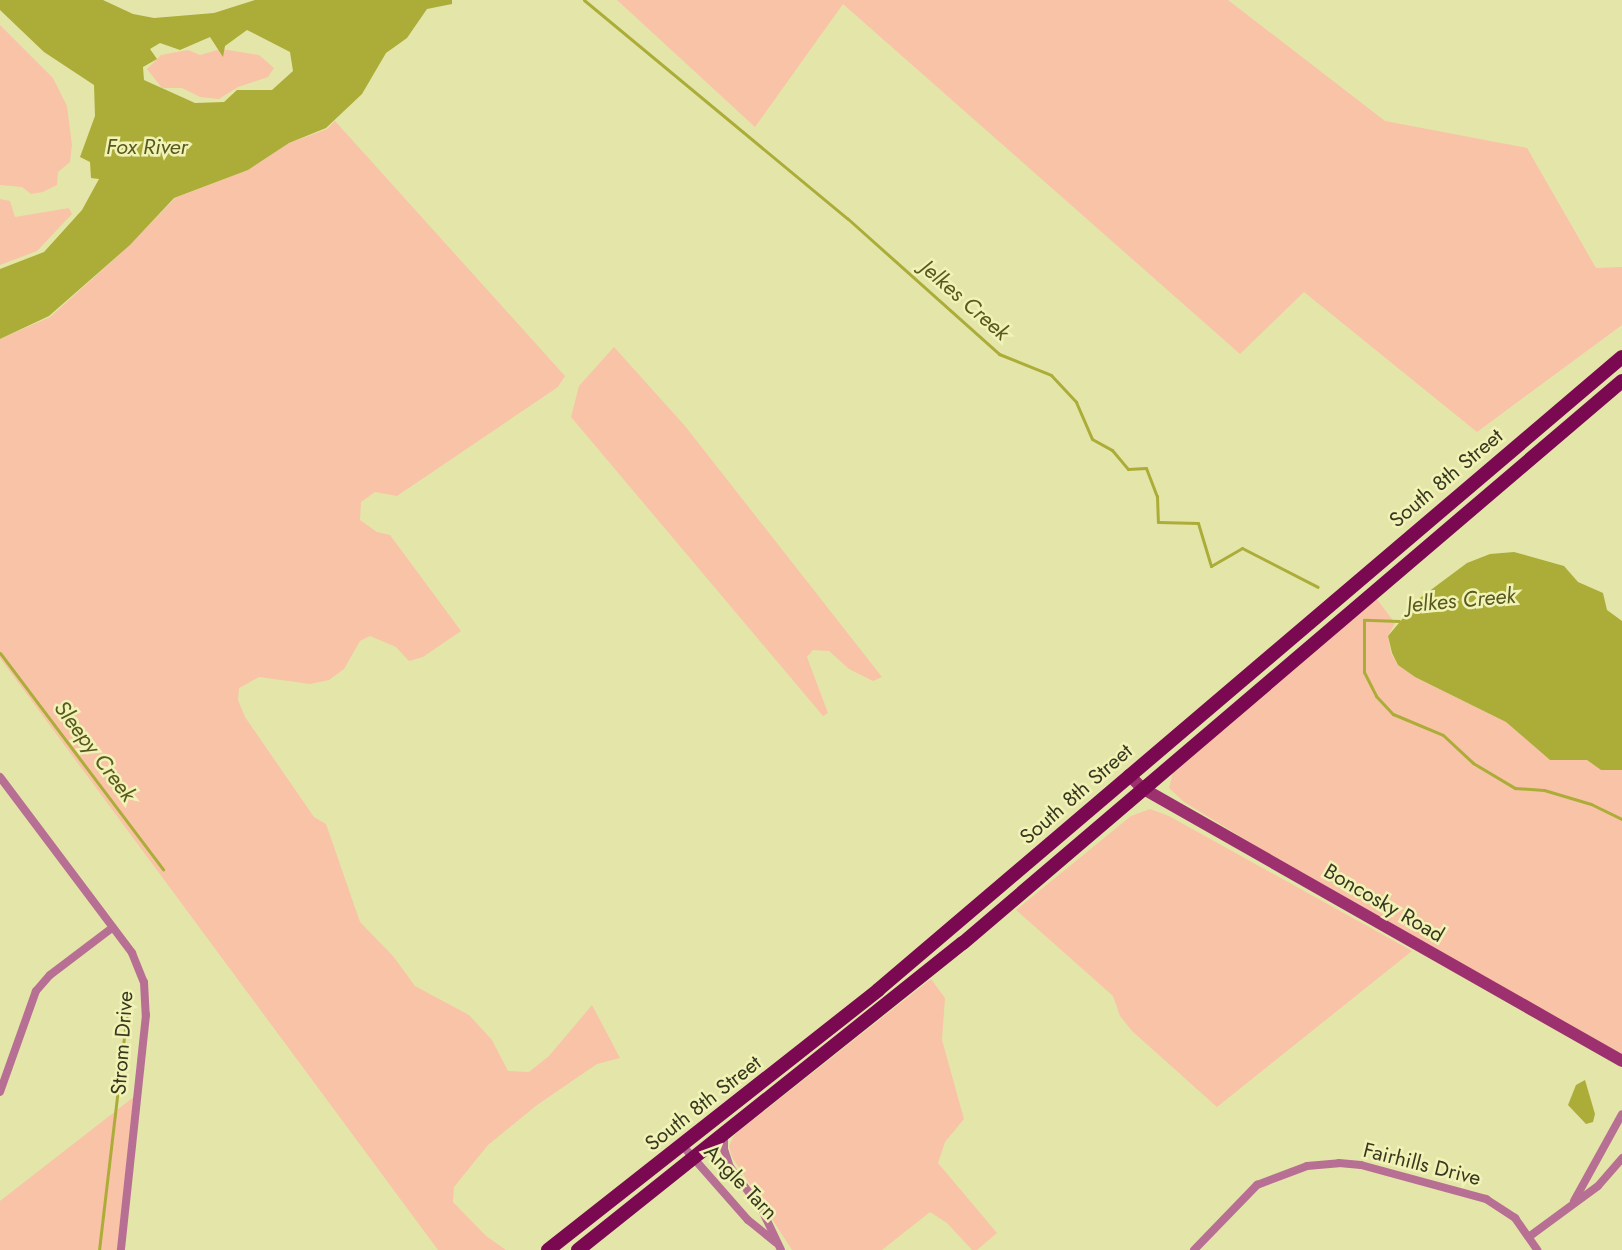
<!DOCTYPE html>
<style>
body{margin:0}
#map{position:relative;width:1622px;height:1250px;overflow:hidden;background:#e4e6a9;font-family:Jost,sans-serif}
div>[style]{position:absolute}
.green>*{inset:0;background:#f8c3a7}
.water>*{inset:0;background:#acac38}
.stream>*{height:3px;margin:-1.5px;padding:0 1.5px;transform-origin:1.5px;border-radius:1.5px;background:#acac38}
.street>*{height:8px;margin:-4px;padding:0 4px;transform-origin:4px;border-radius:4px;background:#b86f94}
.secondary>*{height:12px;margin:-6px;padding:0 6px;transform-origin:6px;border-radius:6px;background:#9d316f}
.primary>*{height:14px;margin:-7px;padding:0 7px;transform-origin:7px;border-radius:7px;background:#7a0951}
span{translate:-50% -50%;white-space:nowrap;text-align:center;line-height:1.15;-webkit-text-stroke:5px #f1f3b6;paint-order:stroke}
.street-label{font-size:21px;color:#383820}
.water-label{font-size:22px;color:#59591e;font-style:italic}
</style>
<div id="map">
<div class="green">
<div style="clip-path:polygon(617px 0,1228px 0,1385px 121px,1527px 148px,1596px 268px,1622px 267px,1622px 325px,1477px 432px,1304px 292px,1240px 354px,843px 4px,755px 127px)"></div>
<div style="clip-path:polygon(0 25px,53px 78px,67px 106px,72px 145px,70px 162px,58px 172px,57px 185px,43px 192px,31px 194px,22px 187px,0 185px)"></div>
<div style="clip-path:polygon(221px 49px,259px 55px,274px 68px,268px 77px,238px 87px,219px 99px,200px 97px,182px 88px,162px 88px,147px 69px,161px 55px,188px 50px,200px 55px)"></div>
<div style="clip-path:polygon(335px 121px,565px 376px,558px 387px,397px 496px,375px 492px,361px 502px,360px 520px,377px 532px,390px 535px,461px 631px,423px 657px,409px 661px,396px 647px,370px 636px,360px 641px,344px 669px,329px 680px,310px 684px,259px 677px,239px 688px,238px 700px,245px 717px,314px 817px,326px 824px,360px 922px,393px 956px,415px 986px,469px 1015px,492px 1040px,508px 1071px,529px 1072px,549px 1056px,592px 1005px,620px 1058px,597px 1064px,537px 1105px,488px 1145px,454px 1187px,453px 1202px,486px 1236px,506px 1250px,438px 1250px,0 658px,0 339px,50px 317px,130px 245px,175px 198px,248px 170px,289px 143px,327px 129px)"></div>
<div style="clip-path:polygon(0 199px,10px 201px,15px 217px,69px 208px,72px 214px,37px 251px,0 265px)"></div>
<div style="clip-path:polygon(614px 347px,685px 426px,882px 677px,873px 681px,849px 669px,829px 651px,813px 650px,807px 657px,828px 713px,823px 716px,571px 417px,579px 386px)"></div>
<div style="clip-path:polygon(1376px 598px,1395px 623px,1388px 636px,1391px 653px,1398px 665px,1415px 677px,1506px 722px,1550px 760px,1587px 760px,1601px 770px,1622px 770px,1622px 1054px,1305px 876px,1184px 802px,1169px 788px,1173px 772px)"></div>
<div style="clip-path:polygon(1150px 809px,1169px 816px,1412px 951px,1217px 1107px,1132px 1031px,1120px 1016px,1113px 996px,1016px 910px,1131px 816px)"></div>
<div style="clip-path:polygon(931px 979px,945px 998px,942px 1040px,964px 1119px,945px 1142px,938px 1163px,997px 1233px,977px 1250px,972px 1250px,947px 1223px,930px 1212px,882px 1250px,792px 1250px,732px 1157px,729px 1146px,735px 1134px)"></div>
<div style="clip-path:polygon(135px 1096px,120px 1250px,0 1250px,0 1201px)"></div>
</div>
<div class="water">
<div style="clip-path:polygon(evenodd,0 0,103px 0,133px 14px,154px 18px,214px 13px,255px 0,452px 0,452px 4px,427px 9px,407px 38px,386px 53px,362px 94px,326px 128px,289px 143px,248px 170px,174px 198px,130px 245px,49px 316px,0 339px,0 269px,44px 252px,82px 210px,99px 179px,91px 178px,90px 162px,80px 157px,95px 116px,94px 85px,44px 52px,0 10px,0 0,247px 30px,290px 52px,293px 71px,272px 90px,237px 90px,224px 102px,195px 103px,144px 80px,143px 67px,157px 59px,150px 49px,160px 43px,180px 50px,210px 37px,223px 57px,225px 46px,247px 30px)"></div>
<div style="clip-path:polygon(1514px 552px,1564px 566px,1578px 582px,1603px 593px,1607px 610px,1622px 621px,1622px 770px,1601px 770px,1587px 760px,1550px 760px,1506px 722px,1415px 677px,1398px 665px,1392px 653px,1388px 636px,1420px 598px,1467px 563px,1490px 554px)"></div>
<div style="clip-path:polygon(1585px 1080px,1595px 1114px,1593px 1122px,1586px 1124px,1568px 1105px,1576px 1085px)"></div>
</div>
<div class="stream">
<div style="left:584px;top:0;width:342px;rotate:39.7deg"></div>
<div style="left:847px;top:218px;width:204px;rotate:41.8deg"></div>
<div style="left:999px;top:354px;width:56px;rotate:22deg"></div>
<div style="left:1051px;top:375px;width:37px;rotate:47deg"></div>
<div style="left:1076px;top:402px;width:40px;rotate:66.6deg"></div>
<div style="left:1092px;top:439px;width:23px;rotate:29deg"></div>
<div style="left:1112px;top:450px;width:25px;rotate:50deg"></div>
<div style="left:1128px;top:469px;width:18px;rotate:-3deg"></div>
<div style="left:1146px;top:468px;width:30px;rotate:69deg"></div>
<div style="left:1157px;top:496px;width:26px;rotate:88deg"></div>
<div style="left:1158px;top:522px;width:40px;rotate:1.4deg"></div>
<div style="left:1198px;top:523px;width:45px;rotate:73.2deg"></div>
<div style="left:1211px;top:566px;width:36px;rotate:-30deg"></div>
<div style="left:1242px;top:548px;width:85px;rotate:27.2deg"></div>
<div style="left:1399px;top:621px;width:35px;rotate:-178deg"></div>
<div style="left:1364px;top:620px;width:52px;rotate:90deg"></div>
<div style="left:1364px;top:672px;width:27px;rotate:63deg"></div>
<div style="left:1376px;top:696px;width:25px;rotate:47deg"></div>
<div style="left:1393px;top:714px;width:54px;rotate:22.8deg"></div>
<div style="left:1443px;top:735px;width:41px;rotate:43deg"></div>
<div style="left:1473px;top:763px;width:49px;rotate:30.8deg"></div>
<div style="left:1515px;top:788px;width:29px;rotate:4deg"></div>
<div style="left:1544px;top:790px;width:49px;rotate:16.6deg"></div>
<div style="left:1591px;top:804px;width:34px;rotate:26deg"></div>
<div style="left:0;top:653px;width:271px;rotate:53deg"></div>
<div style="left:99px;top:1250px;width:241px;rotate:-83.3deg"></div>
</div>
<div class="street">
<div style="left:0;top:777px;width:220px;rotate:53.1deg"></div>
<div style="left:132px;top:953px;width:31px;rotate:68deg"></div>
<div style="left:144px;top:982px;width:33px;rotate:87deg"></div>
<div style="left:146px;top:1015px;width:236px;rotate:96.1deg"></div>
<div style="left:0;top:1092px;width:107px;rotate:-70.4deg"></div>
<div style="left:36px;top:991px;width:21px;rotate:-49deg"></div>
<div style="left:50px;top:975px;width:78px;rotate:-37.2deg"></div>
<div style="left:724px;top:1136px;width:13px;rotate:90deg"></div>
<div style="left:724px;top:1149px;width:19px;rotate:72deg"></div>
<div style="left:730px;top:1167px;width:54px;rotate:53.3deg"></div>
<div style="left:762px;top:1210px;width:44px;rotate:64.6deg"></div>
<div style="left:682px;top:1145px;width:100px;rotate:48.7deg"></div>
<div style="left:748px;top:1220px;width:36px;rotate:39deg"></div>
<div style="left:1574px;top:1201px;width:99px;rotate:-61.1deg"></div>
<div style="left:1530px;top:1236px;width:84px;rotate:-36.3deg"></div>
<div style="left:1598px;top:1186px;width:37px;rotate:-49deg"></div>
<div style="left:1194px;top:1250px;width:91px;rotate:-45.9deg"></div>
<div style="left:1257px;top:1185px;width:53px;rotate:-20.8deg"></div>
<div style="left:1307px;top:1166px;width:32px;rotate:-5deg"></div>
<div style="left:1339px;top:1163px;width:22px;rotate:5deg"></div>
<div style="left:1361px;top:1165px;width:130px;rotate:15.2deg"></div>
<div style="left:1486px;top:1199px;width:35px;rotate:33deg"></div>
<div style="left:1515px;top:1218px;width:39px;rotate:55deg"></div>
</div>
<div class="secondary">
<div style="left:1129px;top:775px;width:18px;rotate:45deg"></div>
<div style="left:1142px;top:788px;width:552px;rotate:29.63deg"></div>
</div>
<div class="primary">
<div style="left:548px;top:1250px;width:420px;rotate:-38.2deg"></div>
<div style="left:878px;top:990px;width:977px;rotate:-40.39deg"></div>
<div style="left:578px;top:1250px;width:492px;rotate:-38.6deg"></div>
<div style="left:963px;top:943px;width:866px;rotate:-40.46deg"></div>
</div>
<div class="street-label">
<span style="left:1446px;top:478px;rotate:-40deg">South 8th Street</span>
<span style="left:1076px;top:794px;rotate:-41deg">South 8th Street</span>
<span style="left:1384px;top:903px;rotate:30deg">Boncosky Road</span>
<span style="left:122px;top:1043px;rotate:-86deg">Strom Drive</span>
<span style="left:703px;top:1103px;rotate:-38deg">South 8th Street</span>
<span style="left:1422px;top:1164px;rotate:14deg">Fairhills Drive</span>
<span style="left:741px;top:1182px;rotate:46deg">Angle Tarn</span>
</div>
<div class="water-label">
<span style="left:147px;top:147px">Fox River</span>
<span style="left:965px;top:300px;rotate:41deg">Jelkes Creek</span>
<span style="left:1461px;top:600px;rotate:-5deg">Jelkes Creek</span>
<span style="left:95px;top:751px;rotate:53deg">Sleepy Creek</span>
</div>
</div>
